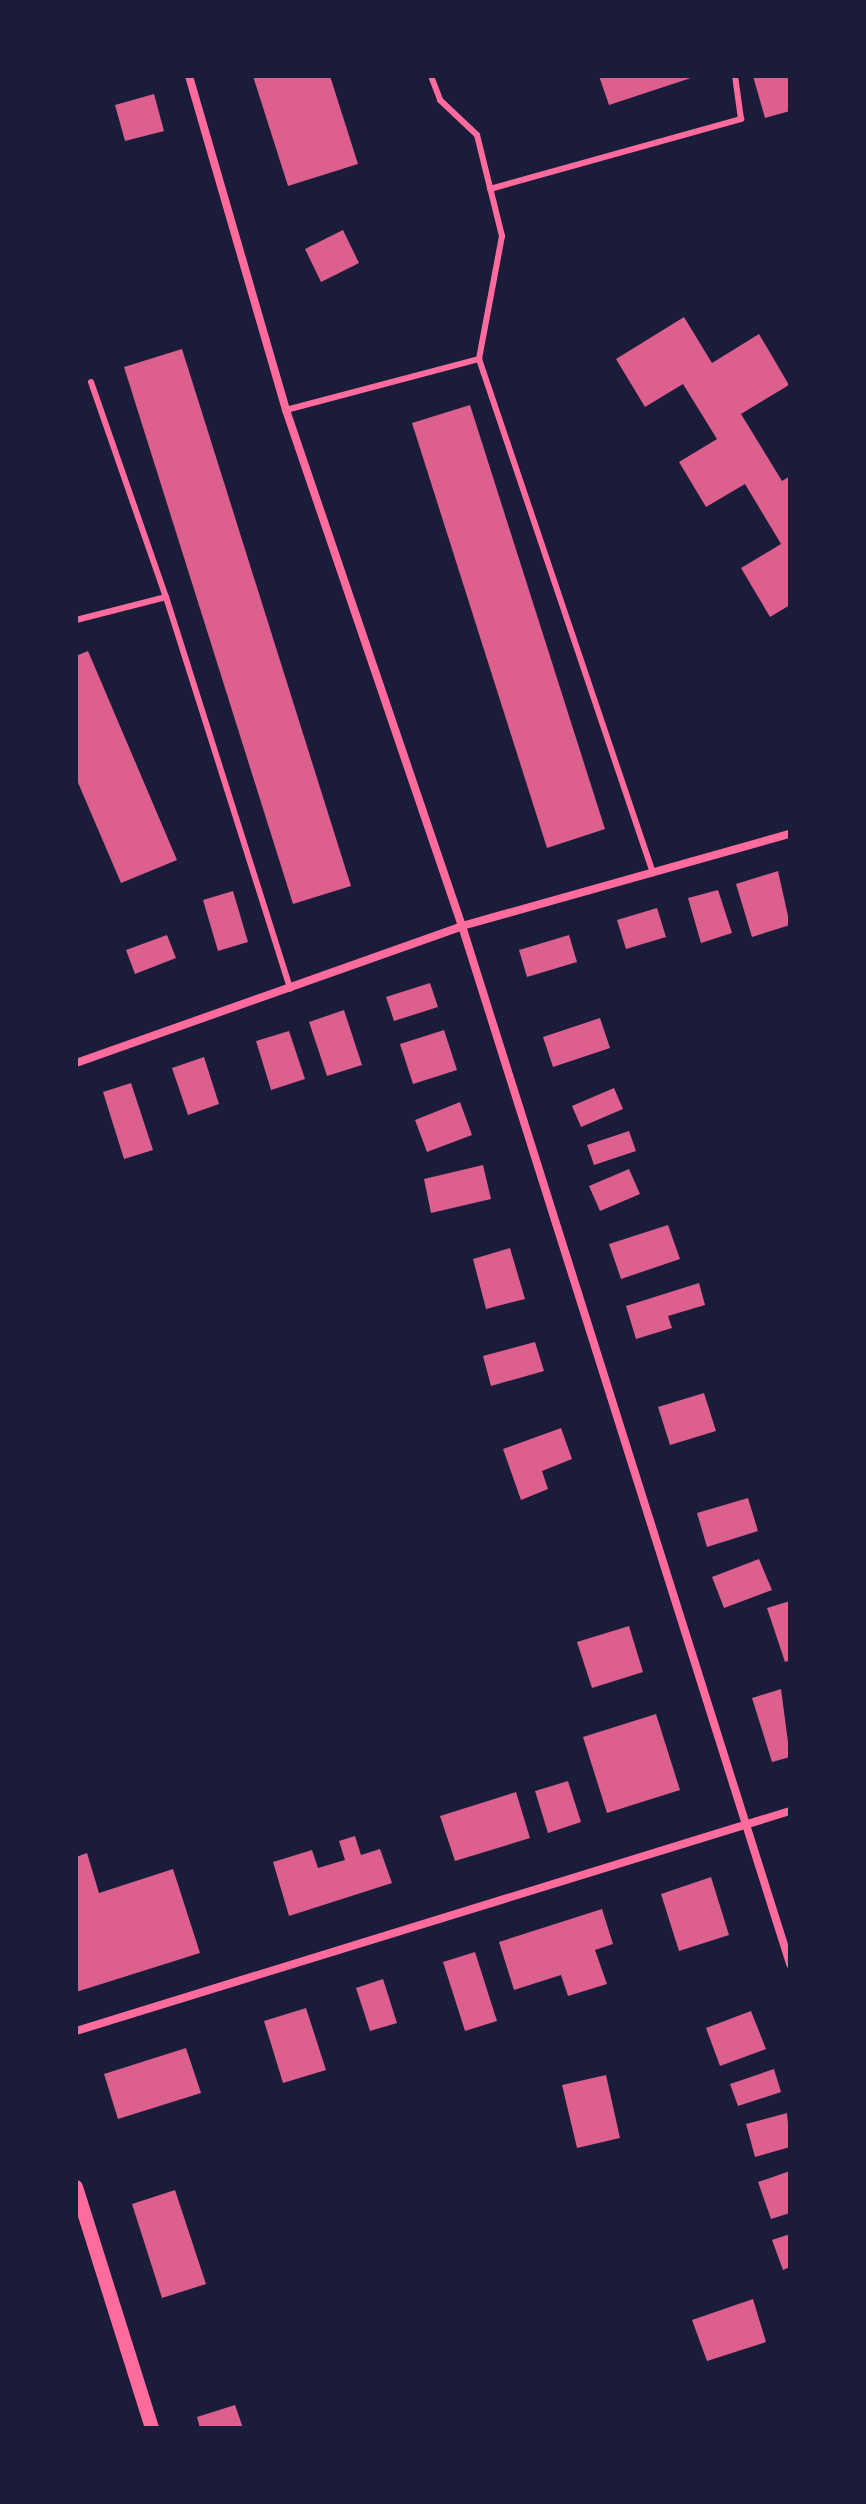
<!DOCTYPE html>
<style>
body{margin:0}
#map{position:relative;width:866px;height:2504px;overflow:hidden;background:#1b1b3a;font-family:Arial,sans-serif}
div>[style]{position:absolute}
.building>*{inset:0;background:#dd5f8e}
.service>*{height:6px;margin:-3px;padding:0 3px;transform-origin:3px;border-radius:3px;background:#ff6b9d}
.minor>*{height:8px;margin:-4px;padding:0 4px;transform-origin:4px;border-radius:4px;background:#ff6b9d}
.tertiary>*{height:14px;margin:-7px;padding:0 7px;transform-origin:7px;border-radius:7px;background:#ff6b9d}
span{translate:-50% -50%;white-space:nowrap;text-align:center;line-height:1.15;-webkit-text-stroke:7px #1b1b3a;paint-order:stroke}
.frame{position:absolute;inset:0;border:78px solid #1b1b3a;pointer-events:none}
</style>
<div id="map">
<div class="building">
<div style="clip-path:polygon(253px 76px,330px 76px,358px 164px,288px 186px)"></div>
<div style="clip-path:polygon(599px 76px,694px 76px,694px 77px,609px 105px)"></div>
<div style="clip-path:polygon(753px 76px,790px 76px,790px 111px,765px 118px)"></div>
<div style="clip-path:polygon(154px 94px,164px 131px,125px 141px,115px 105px)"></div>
<div style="clip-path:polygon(343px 230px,359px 263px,321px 282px,305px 249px)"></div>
<div style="clip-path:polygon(684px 317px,712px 363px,759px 334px,789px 385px,741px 414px,782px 481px,790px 476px,790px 605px,770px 617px,741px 568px,781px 544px,745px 484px,706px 507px,679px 462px,717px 439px,683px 384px,645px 407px,616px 359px)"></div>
<div style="clip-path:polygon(182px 349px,351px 886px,293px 904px,124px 367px)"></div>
<div style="clip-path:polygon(470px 405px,605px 829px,547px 848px,412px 423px)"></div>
<div style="clip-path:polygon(88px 651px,177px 860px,121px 883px,76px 778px,76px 656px)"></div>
<div style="clip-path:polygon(778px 871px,790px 925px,752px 937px,736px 884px)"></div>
<div style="clip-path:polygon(718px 890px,732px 933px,701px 943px,688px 898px)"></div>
<div style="clip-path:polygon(233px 891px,248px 942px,218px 951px,203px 900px)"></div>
<div style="clip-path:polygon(657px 908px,666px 937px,626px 949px,617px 920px)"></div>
<div style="clip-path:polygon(167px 935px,176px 958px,135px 974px,126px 950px)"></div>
<div style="clip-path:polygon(569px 935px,577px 962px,527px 977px,519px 950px)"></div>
<div style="clip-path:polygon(430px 983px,438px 1007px,394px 1021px,386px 997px)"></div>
<div style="clip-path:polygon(344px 1010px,362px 1065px,327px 1076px,309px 1022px)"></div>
<div style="clip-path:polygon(600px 1018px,610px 1048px,553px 1067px,543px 1037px)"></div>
<div style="clip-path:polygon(444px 1030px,457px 1070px,413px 1084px,400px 1044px)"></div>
<div style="clip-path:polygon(289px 1031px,305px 1079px,271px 1090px,256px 1041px)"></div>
<div style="clip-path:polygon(204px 1057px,219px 1104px,188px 1115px,172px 1068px)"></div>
<div style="clip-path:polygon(131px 1083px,153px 1150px,124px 1159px,103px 1092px)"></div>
<div style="clip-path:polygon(614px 1088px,623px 1109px,581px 1127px,572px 1106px)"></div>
<div style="clip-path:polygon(460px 1102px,472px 1135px,427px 1152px,415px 1120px)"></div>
<div style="clip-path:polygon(629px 1131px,636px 1151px,594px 1165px,587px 1145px)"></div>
<div style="clip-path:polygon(483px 1165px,491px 1199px,431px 1213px,424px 1179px)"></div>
<div style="clip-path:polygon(629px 1169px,640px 1194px,600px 1211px,589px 1186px)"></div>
<div style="clip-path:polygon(668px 1225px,680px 1259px,621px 1279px,609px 1244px)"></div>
<div style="clip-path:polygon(510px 1248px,525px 1299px,486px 1309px,473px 1259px)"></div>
<div style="clip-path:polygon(699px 1283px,705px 1305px,668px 1316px,672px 1328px,636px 1339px,626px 1306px)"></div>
<div style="clip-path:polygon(535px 1342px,544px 1371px,491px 1386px,483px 1356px)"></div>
<div style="clip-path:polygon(704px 1393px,716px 1431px,670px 1445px,658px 1407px)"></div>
<div style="clip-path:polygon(561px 1428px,572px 1459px,542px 1471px,548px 1489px,521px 1500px,503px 1449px)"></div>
<div style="clip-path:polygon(748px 1498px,758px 1531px,707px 1547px,697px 1513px)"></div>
<div style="clip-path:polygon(759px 1559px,772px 1590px,724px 1608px,712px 1577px)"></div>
<div style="clip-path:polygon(790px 1601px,790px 1660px,785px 1662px,767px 1608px)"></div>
<div style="clip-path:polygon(629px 1626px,643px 1672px,592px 1688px,577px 1642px)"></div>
<div style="clip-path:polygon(781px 1689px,790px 1757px,772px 1762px,752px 1698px)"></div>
<div style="clip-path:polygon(656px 1714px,680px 1790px,607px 1813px,583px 1737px)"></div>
<div style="clip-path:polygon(568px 1781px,581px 1822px,548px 1833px,535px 1791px)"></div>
<div style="clip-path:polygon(516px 1792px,530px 1838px,455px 1861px,440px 1816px)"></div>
<div style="clip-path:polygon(355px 1836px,361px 1855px,380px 1849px,392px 1883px,289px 1916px,273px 1862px,312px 1850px,318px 1868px,345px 1860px,339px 1841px)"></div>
<div style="clip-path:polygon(87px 1853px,99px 1893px,173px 1869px,200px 1953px,76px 1992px,76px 1857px)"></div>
<div style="clip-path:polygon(711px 1877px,729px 1935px,679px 1951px,661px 1894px)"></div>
<div style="clip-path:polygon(602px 1909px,613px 1944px,595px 1950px,607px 1984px,568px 1996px,561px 1975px,514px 1990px,499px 1942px)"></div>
<div style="clip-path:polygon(475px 1952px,497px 2021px,465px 2031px,443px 1962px)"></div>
<div style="clip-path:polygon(383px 1979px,397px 2023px,370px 2031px,356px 1988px)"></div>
<div style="clip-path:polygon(306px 2008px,326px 2070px,283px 2083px,264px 2021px)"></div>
<div style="clip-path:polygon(751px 2011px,766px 2049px,720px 2066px,706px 2028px)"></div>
<div style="clip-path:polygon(186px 2048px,201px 2093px,118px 2119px,104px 2074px)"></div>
<div style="clip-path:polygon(774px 2069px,781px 2092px,738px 2106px,730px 2084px)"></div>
<div style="clip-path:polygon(606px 2075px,620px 2138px,577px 2148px,562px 2085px)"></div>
<div style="clip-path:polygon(787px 2113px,790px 2147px,755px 2157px,746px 2124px)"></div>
<div style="clip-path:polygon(790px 2171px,790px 2213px,771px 2219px,758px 2182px)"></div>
<div style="clip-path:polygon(175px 2190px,206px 2284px,162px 2298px,132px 2204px)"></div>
<div style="clip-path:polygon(790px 2234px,790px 2267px,783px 2270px,772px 2240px)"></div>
<div style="clip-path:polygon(753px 2299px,766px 2342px,707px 2361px,692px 2320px)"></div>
<div style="clip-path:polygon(235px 2405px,243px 2428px,200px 2428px,197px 2417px)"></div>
</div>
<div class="service">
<div style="left:431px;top:76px;width:26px;rotate:69deg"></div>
<div style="left:440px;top:100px;width:51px;rotate:43.4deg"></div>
<div style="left:477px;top:135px;width:104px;rotate:76.1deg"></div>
<div style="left:502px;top:236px;width:125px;rotate:100.6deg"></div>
<div style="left:479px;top:359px;width:543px;rotate:71.3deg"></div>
<div style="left:490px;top:189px;width:261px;rotate:-15.6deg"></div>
<div style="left:741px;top:119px;width:43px;rotate:-97.9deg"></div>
<div style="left:91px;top:382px;width:228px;rotate:70.8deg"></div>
<div style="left:286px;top:410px;width:200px;rotate:-14.8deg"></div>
<div style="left:76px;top:620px;width:93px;rotate:-14.3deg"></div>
<div style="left:166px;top:597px;width:411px;rotate:72.4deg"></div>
</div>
<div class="minor">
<div style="left:189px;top:76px;width:348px;rotate:73.8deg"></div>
<div style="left:286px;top:410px;width:545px;rotate:71.17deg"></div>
<div style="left:462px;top:926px;width:1089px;rotate:72.46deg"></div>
<div style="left:76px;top:1063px;width:410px;rotate:-19.5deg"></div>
<div style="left:462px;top:926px;width:341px;rotate:-15.7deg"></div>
<div style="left:76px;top:2031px;width:747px;rotate:-17.13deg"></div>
</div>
<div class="tertiary">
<div style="left:76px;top:2187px;width:253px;rotate:72.5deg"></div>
</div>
<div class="frame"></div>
</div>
